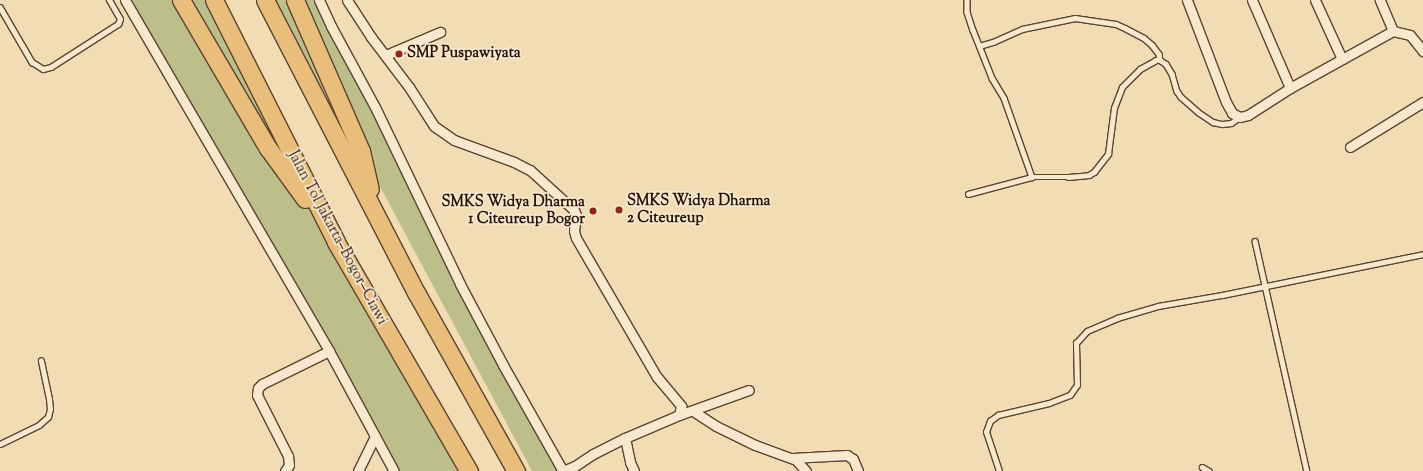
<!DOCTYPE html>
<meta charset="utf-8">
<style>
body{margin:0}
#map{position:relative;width:1423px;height:471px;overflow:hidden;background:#f2dcb3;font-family:"Sorts Mill Goudy",serif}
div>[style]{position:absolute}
.green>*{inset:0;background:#bdbf8b}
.roads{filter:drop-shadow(1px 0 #5a4430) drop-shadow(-1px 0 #5a4430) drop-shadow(0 1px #5a4430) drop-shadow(0 -1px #5a4430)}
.service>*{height:4.5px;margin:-2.25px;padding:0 2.25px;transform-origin:2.25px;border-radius:2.25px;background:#f7e8ce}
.minor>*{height:9px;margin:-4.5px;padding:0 4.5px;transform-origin:4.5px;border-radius:4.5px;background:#f7e8ce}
.motorway>*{height:17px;margin:-8.5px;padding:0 8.5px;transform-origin:8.5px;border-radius:8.5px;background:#e9be7a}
.dots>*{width:11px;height:11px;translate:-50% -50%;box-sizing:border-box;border:2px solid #f7e8ce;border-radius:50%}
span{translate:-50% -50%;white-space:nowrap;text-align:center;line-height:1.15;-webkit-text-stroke:3.5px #f7e8ce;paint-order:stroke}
.poi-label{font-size:15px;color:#281205;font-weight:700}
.left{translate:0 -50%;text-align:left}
.right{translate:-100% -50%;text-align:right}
.street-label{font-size:15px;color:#281205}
</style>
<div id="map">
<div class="green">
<div style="clip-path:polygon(127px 0,214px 0,469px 471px,394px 471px)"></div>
<div style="clip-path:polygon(267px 0,319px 0,500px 359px,563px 471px,532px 471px,361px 151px)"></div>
</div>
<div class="roads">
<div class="service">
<div style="left:967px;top:0;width:12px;rotate:90deg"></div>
<div style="left:967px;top:12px;width:19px;rotate:72deg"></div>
<div style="left:973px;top:30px;width:52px;rotate:68.4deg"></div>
<div style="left:992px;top:78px;width:23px;rotate:59deg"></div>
<div style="left:1004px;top:98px;width:84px;rotate:70.5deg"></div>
<div style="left:0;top:7px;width:64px;rotate:59.8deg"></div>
<div style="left:32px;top:62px;width:13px;rotate:32deg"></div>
<div style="left:43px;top:69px;width:8px;rotate:-14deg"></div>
<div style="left:51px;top:67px;width:80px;rotate:-32.7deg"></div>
<div style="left:118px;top:24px;width:5px;rotate:-68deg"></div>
<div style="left:120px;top:19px;width:22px;rotate:-120deg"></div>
<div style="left:979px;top:46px;width:15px;rotate:-16deg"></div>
<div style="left:993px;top:42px;width:32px;rotate:-24deg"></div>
<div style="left:1022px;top:29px;width:54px;rotate:-11.7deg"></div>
<div style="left:1075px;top:18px;width:41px;rotate:8.3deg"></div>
<div style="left:1116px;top:24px;width:10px;rotate:24deg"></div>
<div style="left:1125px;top:28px;width:21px;rotate:28deg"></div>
<div style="left:1144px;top:38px;width:11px;rotate:41deg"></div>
<div style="left:1152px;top:45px;width:11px;rotate:52deg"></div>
<div style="left:1159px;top:54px;width:6px;rotate:81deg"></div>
<div style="left:968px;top:194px;width:66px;rotate:-14.9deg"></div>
<div style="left:1032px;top:177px;width:36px"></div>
<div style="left:1068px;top:177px;width:21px;rotate:-5deg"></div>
<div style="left:1089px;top:175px;width:6px;rotate:-31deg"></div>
<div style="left:1094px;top:172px;width:23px;rotate:-52deg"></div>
<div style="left:1108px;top:154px;width:46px;rotate:-82.6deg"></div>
<div style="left:1114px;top:108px;width:22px;rotate:-69deg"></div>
<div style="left:1122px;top:87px;width:25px;rotate:-45deg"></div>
<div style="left:1140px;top:69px;width:18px;rotate:-29deg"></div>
<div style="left:1156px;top:60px;width:4px"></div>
<div style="left:1160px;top:60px;width:7px;rotate:34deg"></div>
<div style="left:1166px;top:64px;width:12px;rotate:59deg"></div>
<div style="left:1172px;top:74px;width:18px;rotate:74deg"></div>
<div style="left:1177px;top:91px;width:7px;rotate:56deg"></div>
<div style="left:1181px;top:97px;width:23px;rotate:41deg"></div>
<div style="left:1198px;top:112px;width:18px;rotate:34deg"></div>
<div style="left:1213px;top:122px;width:9px;rotate:13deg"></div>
<div style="left:1222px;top:124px;width:9px;rotate:-6deg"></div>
<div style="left:1231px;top:123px;width:11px;rotate:-34deg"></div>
<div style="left:1255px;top:241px;width:236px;rotate:77.3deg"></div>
<div style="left:0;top:444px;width:43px;rotate:-26deg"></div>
<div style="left:39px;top:425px;width:12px;rotate:-42deg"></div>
<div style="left:48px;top:417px;width:8px;rotate:-76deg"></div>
<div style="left:50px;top:409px;width:10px;rotate:-96deg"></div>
<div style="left:49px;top:399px;width:39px;rotate:-102deg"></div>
<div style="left:1202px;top:467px;width:8px;rotate:30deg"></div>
<div style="left:999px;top:471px;width:41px;rotate:-108.4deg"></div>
<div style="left:986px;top:432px;width:12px;rotate:-70deg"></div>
<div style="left:990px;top:421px;width:10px;rotate:-37deg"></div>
<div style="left:998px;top:415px;width:52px;rotate:-13.2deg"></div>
<div style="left:1049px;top:403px;width:22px;rotate:-21deg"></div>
<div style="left:1070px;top:395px;width:12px;rotate:-55deg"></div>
<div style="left:1077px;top:385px;width:42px;rotate:-91.4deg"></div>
<div style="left:1076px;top:343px;width:16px;rotate:-47deg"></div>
<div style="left:1087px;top:331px;width:33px;rotate:-23deg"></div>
<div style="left:1117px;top:318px;width:43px;rotate:-16.3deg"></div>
<div style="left:1158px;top:306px;width:65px;rotate:-9.8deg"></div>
<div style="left:1222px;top:295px;width:205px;rotate:-11.5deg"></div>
</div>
<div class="minor">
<div style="left:125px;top:0;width:406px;rotate:59.8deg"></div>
<div style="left:329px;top:351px;width:136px;rotate:61.6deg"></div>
<div style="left:319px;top:0;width:29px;rotate:65deg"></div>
<div style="left:331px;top:26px;width:92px;rotate:61.5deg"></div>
<div style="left:375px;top:107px;width:196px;rotate:64.3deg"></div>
<div style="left:460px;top:284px;width:92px;rotate:62deg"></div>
<div style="left:503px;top:365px;width:122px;rotate:60.5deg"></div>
<div style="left:347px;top:0;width:44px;rotate:57deg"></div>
<div style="left:371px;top:37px;width:63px;rotate:52.8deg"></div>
<div style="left:409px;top:87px;width:46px;rotate:57.3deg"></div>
<div style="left:434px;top:126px;width:24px;rotate:35deg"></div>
<div style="left:454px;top:140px;width:64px;rotate:20.1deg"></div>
<div style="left:514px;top:162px;width:18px;rotate:27deg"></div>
<div style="left:530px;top:170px;width:59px;rotate:42.3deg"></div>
<div style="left:574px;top:210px;width:5px;rotate:68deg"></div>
<div style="left:576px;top:215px;width:16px;rotate:97deg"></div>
<div style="left:574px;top:231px;width:7px;rotate:74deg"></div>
<div style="left:576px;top:238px;width:161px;rotate:59.8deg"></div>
<div style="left:657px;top:377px;width:38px;rotate:50deg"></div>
<div style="left:681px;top:406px;width:9px;rotate:103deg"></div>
<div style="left:1187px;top:0;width:109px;rotate:69.1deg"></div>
<div style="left:1226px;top:102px;width:13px;rotate:61deg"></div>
<div style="left:1232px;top:113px;width:9px;rotate:27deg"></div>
<div style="left:1240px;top:117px;width:8px;rotate:-14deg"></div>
<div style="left:1248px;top:115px;width:50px;rotate:-32.7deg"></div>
<div style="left:1290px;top:88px;width:118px;rotate:-29deg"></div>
<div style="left:1393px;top:31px;width:34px;rotate:-113deg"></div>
<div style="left:1252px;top:0;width:96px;rotate:66.6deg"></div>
<div style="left:1315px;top:0;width:65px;rotate:65.4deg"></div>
<div style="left:1393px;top:31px;width:17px;rotate:13deg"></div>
<div style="left:1410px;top:35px;width:21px;rotate:51deg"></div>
<div style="left:386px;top:55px;width:59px;rotate:-23.1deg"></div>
<div style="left:1350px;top:147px;width:86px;rotate:-31.7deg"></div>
<div style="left:693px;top:411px;width:27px;rotate:33deg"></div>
<div style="left:716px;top:426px;width:43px;rotate:26deg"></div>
<div style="left:755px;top:445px;width:44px;rotate:20.1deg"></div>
<div style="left:796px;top:460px;width:15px;rotate:48deg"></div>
<div style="left:625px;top:438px;width:25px;rotate:78deg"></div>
<div style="left:630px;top:462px;width:10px;rotate:66deg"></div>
<div style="left:792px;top:458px;width:55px;rotate:-3.1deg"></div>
<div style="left:847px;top:455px;width:7px;rotate:34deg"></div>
<div style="left:853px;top:459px;width:13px;rotate:67deg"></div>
<div style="left:285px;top:471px;width:7px;rotate:-56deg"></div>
<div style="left:289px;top:465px;width:9px;rotate:-96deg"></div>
<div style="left:288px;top:456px;width:68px;rotate:-116.9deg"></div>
<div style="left:257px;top:395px;width:7px;rotate:-82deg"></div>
<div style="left:258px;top:388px;width:6px;rotate:-45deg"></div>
<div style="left:262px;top:384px;width:75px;rotate:-26.2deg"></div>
<div style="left:358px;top:471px;width:39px;rotate:-64deg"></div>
<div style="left:563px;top:471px;width:13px;rotate:-23deg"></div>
<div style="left:575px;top:466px;width:22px;rotate:-34deg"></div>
<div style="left:593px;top:454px;width:36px;rotate:-27deg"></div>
<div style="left:625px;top:438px;width:59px;rotate:-23.1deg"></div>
<div style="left:679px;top:415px;width:74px;rotate:-19.7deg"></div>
</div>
<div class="motorway">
<div style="left:181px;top:0;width:172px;rotate:59.6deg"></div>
<div style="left:268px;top:148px;width:63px;rotate:54deg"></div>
<div style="left:214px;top:0;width:271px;rotate:63.2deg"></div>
<div style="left:336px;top:242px;width:265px;rotate:59.9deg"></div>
<div style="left:265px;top:0;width:331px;rotate:62.7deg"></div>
<div style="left:417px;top:294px;width:203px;rotate:60.8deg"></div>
<div style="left:295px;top:0;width:165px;rotate:66.4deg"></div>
<div style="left:361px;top:151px;width:39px;rotate:77deg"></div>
</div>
</div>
<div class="dots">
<div style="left:399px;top:54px;background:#8f2418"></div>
<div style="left:619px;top:210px;background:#8f2418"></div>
<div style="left:593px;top:211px;background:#8f2418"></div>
</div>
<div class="poi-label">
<span class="left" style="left:407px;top:54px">SMP Puspawiyata</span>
<span class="left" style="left:627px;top:210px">SMKS Widya Dharma<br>2 Citeureup</span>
<span class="right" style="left:585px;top:211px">SMKS Widya Dharma<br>1 Citeureup Bogor</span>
</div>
<div class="street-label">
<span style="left:337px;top:238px;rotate:62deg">Jalan Tol Jakarta–Bogor–Ciawi</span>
</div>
</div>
